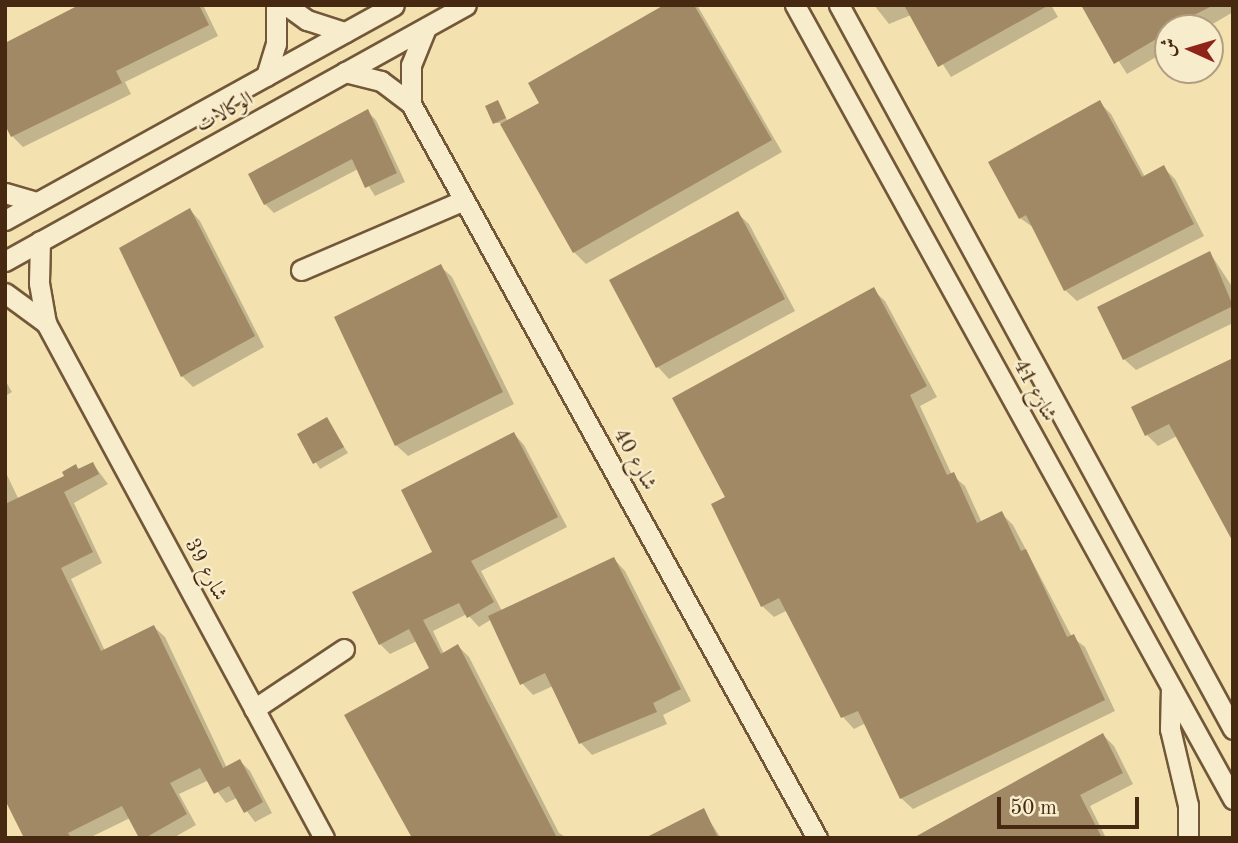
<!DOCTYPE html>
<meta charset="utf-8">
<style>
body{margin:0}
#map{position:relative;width:1238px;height:843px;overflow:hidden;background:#f3e1af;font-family:"Old Standard TT",Amiri,serif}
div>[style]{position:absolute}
.shadow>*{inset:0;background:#0003}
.building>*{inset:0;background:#a08964}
.roads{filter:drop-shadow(2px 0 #725739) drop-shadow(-2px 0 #725739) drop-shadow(0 2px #725739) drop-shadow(0 -2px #725739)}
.minor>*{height:19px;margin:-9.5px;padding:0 9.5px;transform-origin:9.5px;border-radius:9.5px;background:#f7eccb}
span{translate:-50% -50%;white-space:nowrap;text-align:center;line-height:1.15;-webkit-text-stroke:5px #f7eccb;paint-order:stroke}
.street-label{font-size:21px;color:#472912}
.frame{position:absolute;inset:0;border:7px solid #472912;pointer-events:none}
.north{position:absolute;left:1154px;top:14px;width:70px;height:70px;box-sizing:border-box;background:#f7eccb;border:2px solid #b19e81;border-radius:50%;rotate:274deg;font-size:19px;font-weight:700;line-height:28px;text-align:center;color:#472912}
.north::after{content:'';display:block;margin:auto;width:24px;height:32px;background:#8f2418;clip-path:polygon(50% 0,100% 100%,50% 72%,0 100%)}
.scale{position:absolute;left:997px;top:797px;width:142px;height:32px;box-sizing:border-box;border:4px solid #472912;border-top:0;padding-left:9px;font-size:21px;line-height:24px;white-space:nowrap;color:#472912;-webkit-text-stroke:5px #f7eccb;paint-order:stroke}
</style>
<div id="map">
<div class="shadow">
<div style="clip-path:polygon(83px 5px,203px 5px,218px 36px,125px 82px,131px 94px,23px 147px,12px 136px)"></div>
<div style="clip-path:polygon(667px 5px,697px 5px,782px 152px,586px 264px,574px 252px,501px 123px,494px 123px,500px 105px,508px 122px,541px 104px)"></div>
<div style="clip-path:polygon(874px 5px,1051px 5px,1058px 17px,951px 77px,911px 15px,889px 24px)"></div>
<div style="clip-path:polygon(1083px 5px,1233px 5px,1233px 12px,1206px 28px,1168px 28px,1168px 50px,1127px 74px)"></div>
<div style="clip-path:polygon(1099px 102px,1111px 114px,1145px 177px,1163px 167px,1175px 179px,1204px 236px,1077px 301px,1065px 290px,1034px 228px,1020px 218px)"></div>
<div style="clip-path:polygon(367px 111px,376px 120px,405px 182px,375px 196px,358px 169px,274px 213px,265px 204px,340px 128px,338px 125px)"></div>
<div style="clip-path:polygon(190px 210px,200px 221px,264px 347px,193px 387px,182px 376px)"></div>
<div style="clip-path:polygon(737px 213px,749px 224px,795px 311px,669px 379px,658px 367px,611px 281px)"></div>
<div style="clip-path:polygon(1210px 253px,1233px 288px,1233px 323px,1136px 370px,1124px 359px)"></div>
<div style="clip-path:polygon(440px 266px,452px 277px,514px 404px,408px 456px,396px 445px)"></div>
<div style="clip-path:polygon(873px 290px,885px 301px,937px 397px,920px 406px,952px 475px,965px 486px,982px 523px,1001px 513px,1013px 525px,1072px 637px,1085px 647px,1115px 711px,913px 809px,901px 798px,866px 723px,854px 729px,843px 717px,788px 610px,774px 617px,762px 606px,728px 498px)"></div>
<div style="clip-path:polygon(1233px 360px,1177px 436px,1158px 446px,1147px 435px)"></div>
<div style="clip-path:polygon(5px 380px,12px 392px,5px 396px)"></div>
<div style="clip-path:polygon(326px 419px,348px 453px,320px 469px,299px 435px)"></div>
<div style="clip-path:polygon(514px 434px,524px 445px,567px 527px,481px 571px,502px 611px,614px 559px,625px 571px,691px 701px,663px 715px,667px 724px,592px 755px,581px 743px,553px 686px,533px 695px,522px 683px,492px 619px,479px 627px,467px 614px,433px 631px,444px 654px,458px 646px,469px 657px,559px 833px,567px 838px,417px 838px,431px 668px,417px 641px,390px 654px,380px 644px)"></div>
<div style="clip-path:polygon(93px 464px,108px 484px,74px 503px,102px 563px,71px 579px,105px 651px,154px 627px,165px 637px,227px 768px,240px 761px,250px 771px,272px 813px,255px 822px,237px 798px,226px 803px,209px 780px,179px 794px,196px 825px,173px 838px,141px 838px,130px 818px,89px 838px,22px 838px,25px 836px,5px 796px,5px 471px,19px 500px,67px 477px,76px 466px,80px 470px)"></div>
<div style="clip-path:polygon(1103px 735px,1114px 746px,1133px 784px,1090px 806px,1106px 838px,917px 838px)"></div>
<div style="clip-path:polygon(703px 811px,721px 838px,649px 838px)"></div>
</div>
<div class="building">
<div style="clip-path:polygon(79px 5px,199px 5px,209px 25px,116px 71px,122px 83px,11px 137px,5px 125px,5px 43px)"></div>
<div style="clip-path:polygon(664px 5px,694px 5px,772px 140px,573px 253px,500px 124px,539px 103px,528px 83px)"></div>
<div style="clip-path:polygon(904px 5px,1049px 5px,938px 67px)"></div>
<div style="clip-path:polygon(1081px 5px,1214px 5px,1168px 28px,1168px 32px,1114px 64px)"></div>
<div style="clip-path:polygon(498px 100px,506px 118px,493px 124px,485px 106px)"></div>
<div style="clip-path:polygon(1100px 100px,1142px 177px,1164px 165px,1194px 224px,1064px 291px,1026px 215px,1019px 219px,988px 162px)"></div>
<div style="clip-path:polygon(368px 109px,397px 173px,365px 188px,352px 159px,264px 205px,248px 174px)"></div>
<div style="clip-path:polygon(190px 208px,255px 336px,181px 377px,119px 248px)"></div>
<div style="clip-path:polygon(738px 211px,785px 299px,656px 368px,609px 280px)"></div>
<div style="clip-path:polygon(1210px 251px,1233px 306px,1123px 360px,1097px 307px)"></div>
<div style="clip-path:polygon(441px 264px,503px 392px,395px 446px,334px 317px)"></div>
<div style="clip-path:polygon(874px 287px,927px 386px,910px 395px,947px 475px,954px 472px,977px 523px,1002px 511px,1021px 551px,1026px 549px,1067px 637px,1074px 634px,1105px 700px,900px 799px,858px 711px,841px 718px,779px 598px,761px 607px,711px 504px,725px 497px,672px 398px)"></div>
<div style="clip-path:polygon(1233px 358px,1233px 542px,1169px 424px,1145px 436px,1131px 407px)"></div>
<div style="clip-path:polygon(327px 417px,344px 447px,313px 464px,297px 434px)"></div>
<div style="clip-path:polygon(514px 432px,558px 517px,471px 561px,494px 602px,467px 618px,459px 603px,423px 620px,441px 654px,458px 644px,557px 838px,412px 838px,344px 715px,429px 668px,409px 629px,379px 645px,352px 592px,432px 552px,401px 490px)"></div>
<div style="clip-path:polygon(93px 462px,99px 474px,64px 492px,93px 552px,61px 568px,101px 651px,154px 625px,223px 768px,240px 759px,263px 802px,244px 813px,229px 786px,214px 794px,200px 768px,170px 783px,187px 814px,145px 838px,139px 838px,122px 806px,68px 833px,71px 838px,24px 838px,5px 800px,5px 504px,64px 476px,62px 472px,76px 464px,78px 469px)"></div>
<div style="clip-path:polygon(614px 557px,681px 689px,653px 703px,657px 712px,579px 744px,545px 673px,520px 685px,488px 616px)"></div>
<div style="clip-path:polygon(1103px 733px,1123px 773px,1080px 795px,1102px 838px,913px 838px)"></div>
<div style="clip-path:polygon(704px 808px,718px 838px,645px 838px)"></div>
</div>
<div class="roads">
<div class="minor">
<div style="left:286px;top:5px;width:26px;rotate:36deg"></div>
<div style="left:307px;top:20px;width:40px;rotate:18deg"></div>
<div style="left:795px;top:5px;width:907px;rotate:61.12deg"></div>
<div style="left:839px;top:5px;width:824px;rotate:61.45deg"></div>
<div style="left:345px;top:72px;width:37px;rotate:14deg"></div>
<div style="left:381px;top:81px;width:38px;rotate:37deg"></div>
<div style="left:411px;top:104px;width:839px;rotate:61.05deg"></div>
<div style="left:266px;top:76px;width:34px;rotate:-73deg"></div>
<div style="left:276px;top:44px;width:39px;rotate:-90deg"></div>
<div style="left:411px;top:104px;width:39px;rotate:-90deg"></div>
<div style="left:411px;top:65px;width:40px;rotate:-68deg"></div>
<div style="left:5px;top:193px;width:33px;rotate:16deg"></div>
<div style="left:5px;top:220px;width:444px;rotate:-28.9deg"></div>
<div style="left:40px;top:241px;width:42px;rotate:91.4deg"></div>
<div style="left:39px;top:283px;width:41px;rotate:80.1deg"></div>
<div style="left:46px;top:323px;width:585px;rotate:61.64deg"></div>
<div style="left:5px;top:261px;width:527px;rotate:-29.04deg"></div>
<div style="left:301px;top:270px;width:175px;rotate:-23.2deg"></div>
<div style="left:5px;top:293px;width:51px;rotate:36.2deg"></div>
<div style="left:1171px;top:687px;width:42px;rotate:91.4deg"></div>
<div style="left:1170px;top:729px;width:78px;rotate:76.7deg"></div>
<div style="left:1188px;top:805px;width:33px;rotate:90deg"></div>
<div style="left:254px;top:709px;width:108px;rotate:-33.7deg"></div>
</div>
</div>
<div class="street-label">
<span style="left:225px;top:113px;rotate:-29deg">الوكالات</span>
<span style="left:1034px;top:391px;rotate:61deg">شارع 41</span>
<span style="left:634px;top:460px;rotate:61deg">شارع 40</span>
<span style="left:205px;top:570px;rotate:62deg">شارع 39</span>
</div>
<div class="frame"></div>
<div class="north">ش</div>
<div class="scale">50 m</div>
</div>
